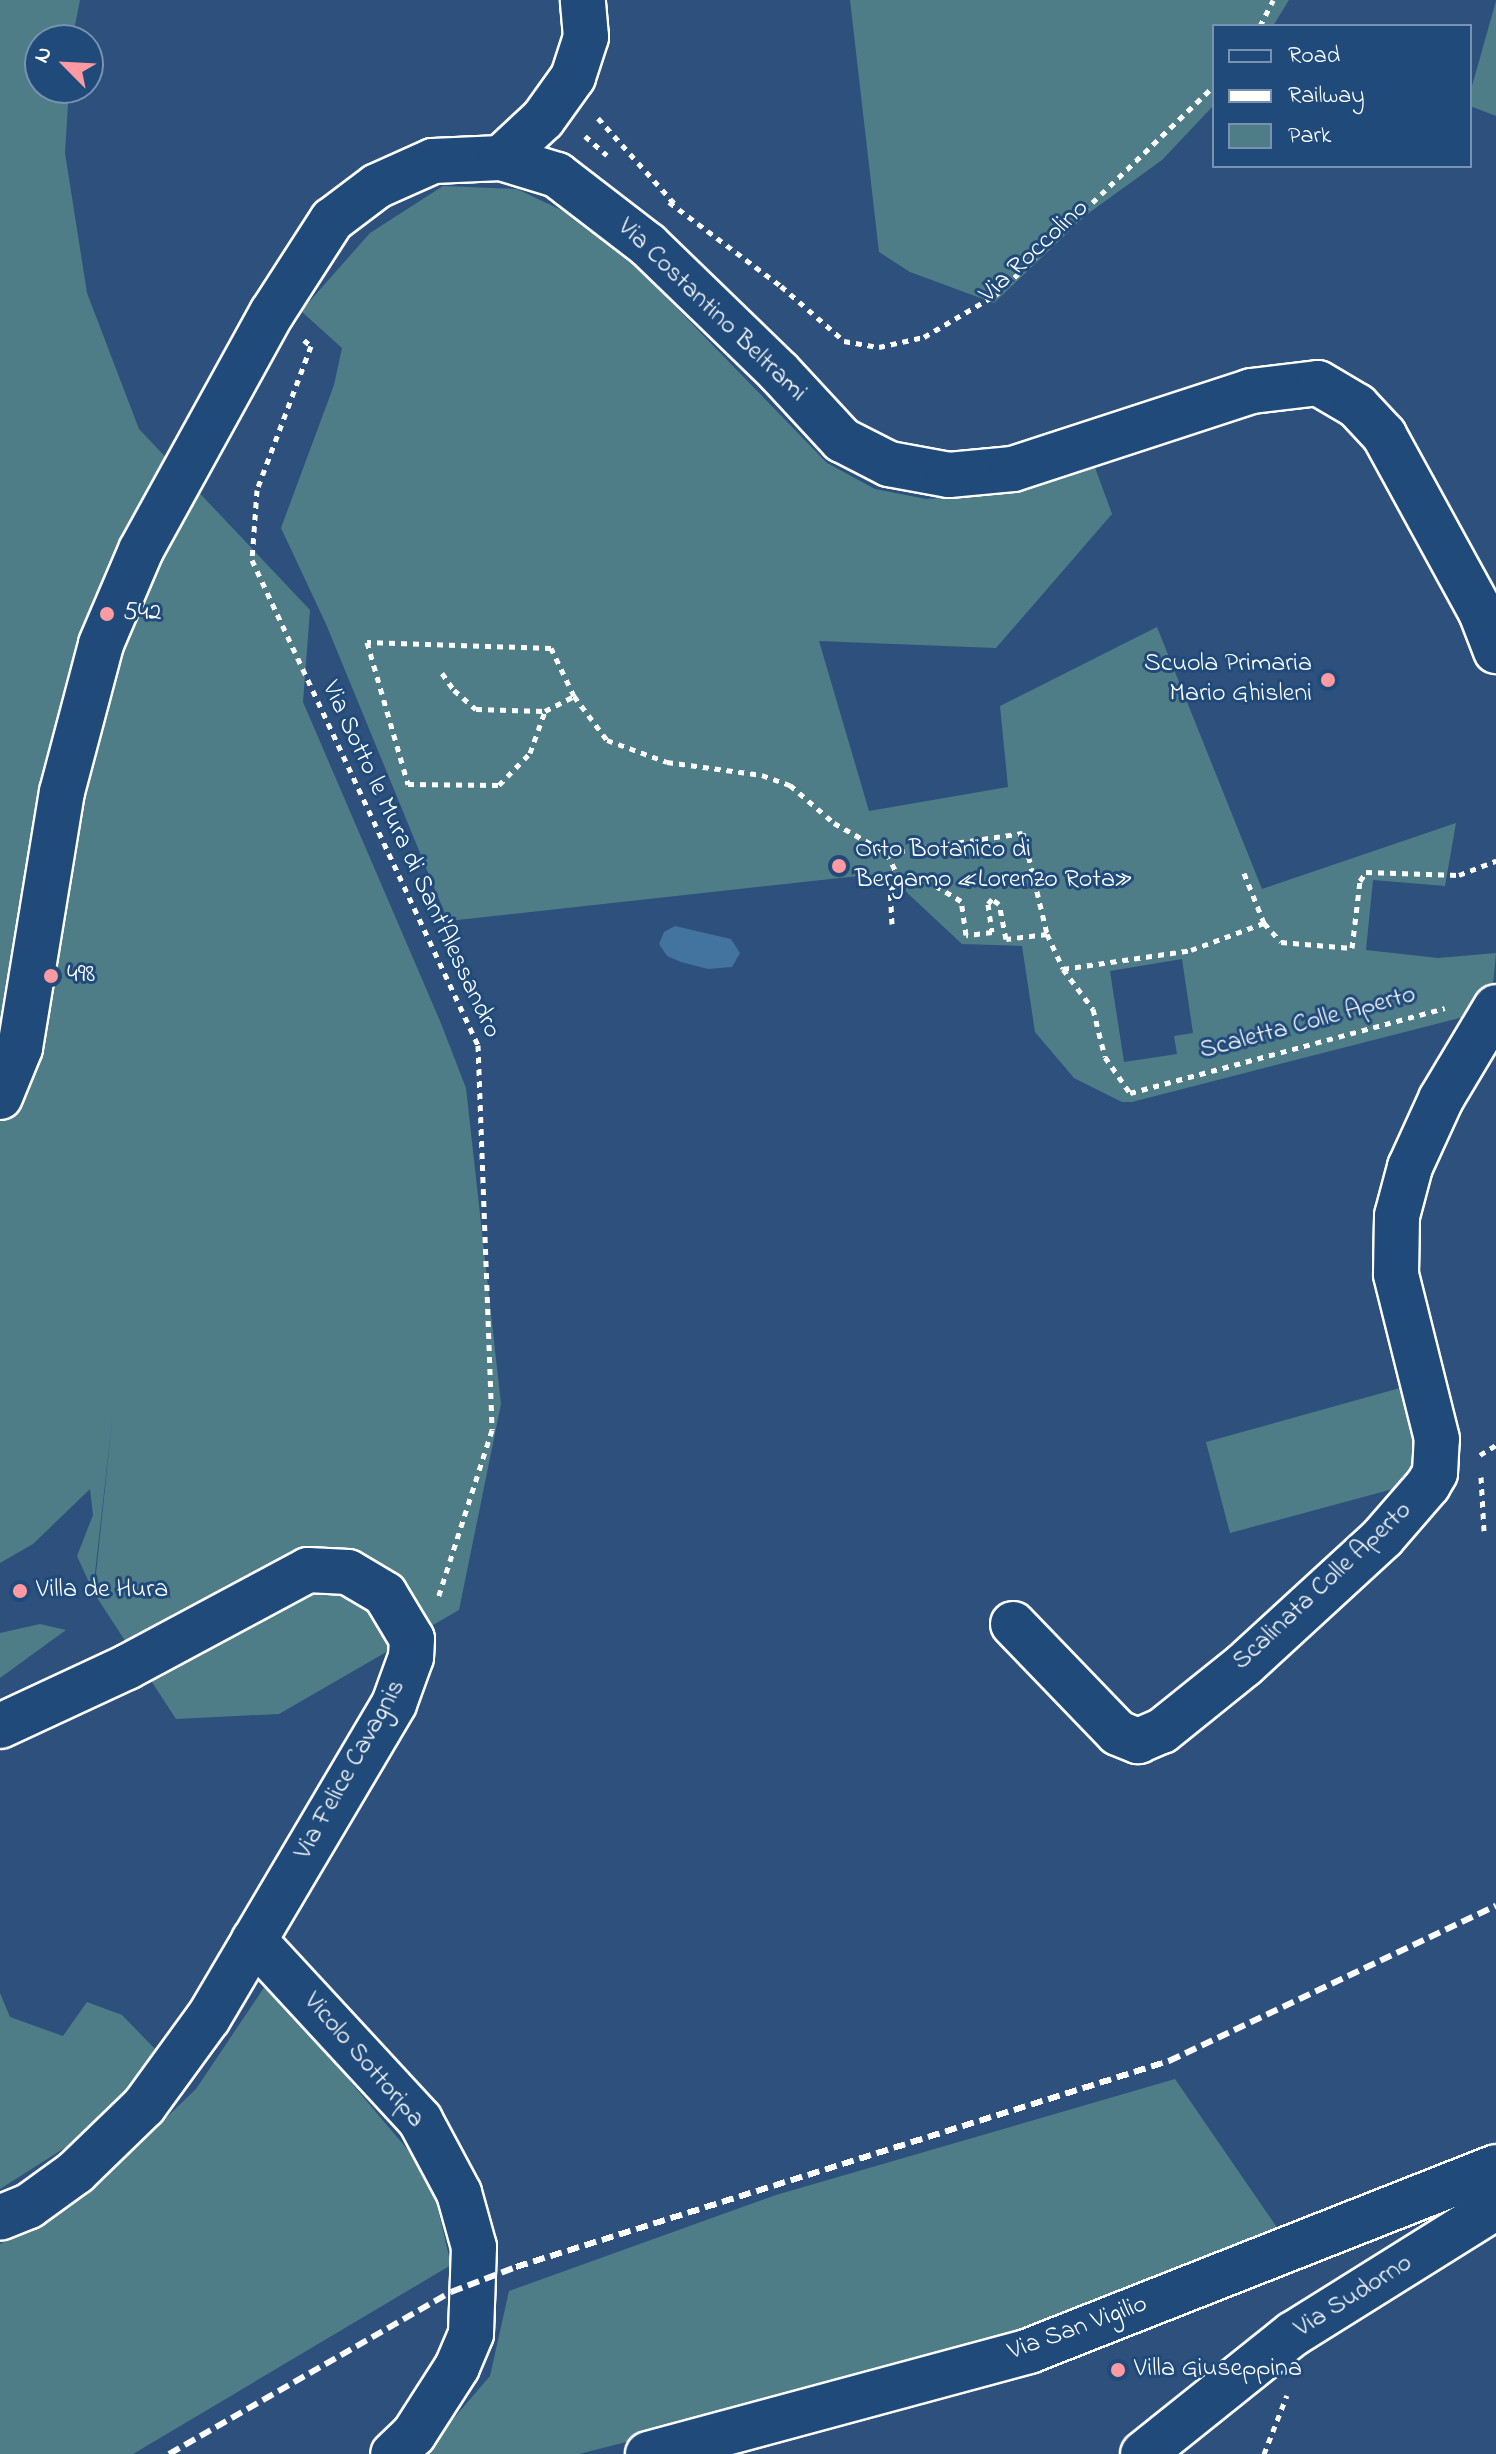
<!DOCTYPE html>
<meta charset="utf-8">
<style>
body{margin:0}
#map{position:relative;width:1496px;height:2454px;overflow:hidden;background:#2d517c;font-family:"Indie Flower",sans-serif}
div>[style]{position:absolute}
.green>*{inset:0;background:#4f7d87}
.water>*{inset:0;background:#43739f}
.path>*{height:5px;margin-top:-2.5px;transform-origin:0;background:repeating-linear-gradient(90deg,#fff 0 6px,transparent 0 12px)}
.roads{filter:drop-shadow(2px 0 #fff) drop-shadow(-2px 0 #fff) drop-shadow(0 2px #fff) drop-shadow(0 -2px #fff)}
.minor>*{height:44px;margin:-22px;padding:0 22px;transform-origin:22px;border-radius:22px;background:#1f4a7a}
.rail>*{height:6px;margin-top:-3px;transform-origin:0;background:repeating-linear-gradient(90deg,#fff 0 12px,transparent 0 18px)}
.dots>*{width:22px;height:22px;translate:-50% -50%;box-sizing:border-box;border:4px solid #1f4a7a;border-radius:50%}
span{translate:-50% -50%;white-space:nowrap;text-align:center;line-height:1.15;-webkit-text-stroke:6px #1f4a7a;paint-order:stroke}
.street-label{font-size:26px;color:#fff}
.poi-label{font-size:26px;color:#fff}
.left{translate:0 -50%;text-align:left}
.right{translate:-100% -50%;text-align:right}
.legend{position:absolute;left:1212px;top:24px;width:260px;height:144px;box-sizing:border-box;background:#1f4a7a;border:2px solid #7992af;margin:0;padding:10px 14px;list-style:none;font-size:24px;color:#fff}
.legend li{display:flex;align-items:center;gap:16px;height:40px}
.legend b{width:40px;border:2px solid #7992af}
.north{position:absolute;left:24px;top:24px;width:80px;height:80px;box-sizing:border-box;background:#1f4a7a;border:2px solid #7992af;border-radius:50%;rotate:294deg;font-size:22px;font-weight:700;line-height:32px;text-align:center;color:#fff}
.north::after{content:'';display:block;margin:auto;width:28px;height:36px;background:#ff9aa2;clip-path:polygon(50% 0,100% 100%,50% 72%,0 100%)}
</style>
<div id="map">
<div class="green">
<div style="clip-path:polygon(0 0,80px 0,72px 40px,40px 40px,40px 88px,69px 88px,65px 153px,87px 293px,139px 429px,310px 610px,303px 702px,440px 1021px,466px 1088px,501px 1404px,459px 1610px,279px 1714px,176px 1719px,94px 1593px,113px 1412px,93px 1591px,77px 1556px,93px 1515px,90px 1489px,33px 1544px,0 1563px)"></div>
<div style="clip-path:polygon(850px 0,1289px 0,1273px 26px,1214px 26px,1214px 105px,1162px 160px,1086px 215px,994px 303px,910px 272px,879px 252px)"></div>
<div style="clip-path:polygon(1496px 1px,1496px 116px,1470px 106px,1470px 93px)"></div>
<div style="clip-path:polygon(evenodd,443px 186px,517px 189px,599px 228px,827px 463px,875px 489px,926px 499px,1004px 493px,1093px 462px,1112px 514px,996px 648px,819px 641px,869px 811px,1008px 787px,1000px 706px,1157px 627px,1262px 889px,1456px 823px,1445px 886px,1373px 880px,1366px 950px,1438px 958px,1496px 953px,1493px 985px,1479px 1013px,1132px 1102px,1122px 1102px,1074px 1078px,1035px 1032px,1022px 946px,962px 944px,886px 873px,448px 921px,326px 624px,281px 528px,334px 385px,342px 348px,301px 311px,370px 233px,443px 186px,1182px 959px,1193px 1033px,1174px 1036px,1177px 1054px,1124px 1062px,1110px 971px,1182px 959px)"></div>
<div style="clip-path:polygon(1400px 1388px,1426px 1480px,1230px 1533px,1206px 1442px)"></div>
<div style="clip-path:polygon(40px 1624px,66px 1630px,0 1678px,0 1633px)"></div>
<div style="clip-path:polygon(267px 1983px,413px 2156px,434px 2192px,451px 2265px,133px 2454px,0 2454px,0 2244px,39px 2224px,119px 2163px,196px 2089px)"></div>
<div style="clip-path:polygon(0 1993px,10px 2017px,63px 2036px,87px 2002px,122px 2015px,157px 2051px,139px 2089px,74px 2142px,0 2189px)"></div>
<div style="clip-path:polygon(1175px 2079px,1287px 2242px,1028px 2340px,579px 2454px,423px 2454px,490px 2376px,509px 2291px,776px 2195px)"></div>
</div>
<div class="water">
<div style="clip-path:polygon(675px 926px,731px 939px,740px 953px,732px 967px,708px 969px,681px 962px,667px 956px,659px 944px,664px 932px)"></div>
</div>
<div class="path">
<div style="left:1260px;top:26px;width:29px;rotate:-63deg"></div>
<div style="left:598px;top:118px;width:114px;rotate:48.2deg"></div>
<div style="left:585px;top:136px;width:29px;rotate:41deg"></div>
<div style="left:669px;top:202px;width:140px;rotate:36.9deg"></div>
<div style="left:781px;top:286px;width:84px;rotate:41.1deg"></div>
<div style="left:844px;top:341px;width:36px;rotate:10deg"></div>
<div style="left:879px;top:347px;width:46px;rotate:-12.5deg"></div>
<div style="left:924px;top:337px;width:85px;rotate:-30.5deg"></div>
<div style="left:997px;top:294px;width:301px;rotate:-43.8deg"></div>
<div style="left:304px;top:340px;width:9px;rotate:41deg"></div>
<div style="left:311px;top:346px;width:154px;rotate:110.6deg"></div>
<div style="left:257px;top:490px;width:70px;rotate:94.1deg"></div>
<div style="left:252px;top:560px;width:535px;rotate:65.02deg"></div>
<div style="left:478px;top:1045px;width:385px;rotate:87.9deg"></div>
<div style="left:492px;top:1430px;width:176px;rotate:107.8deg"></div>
<div style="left:442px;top:673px;width:21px;rotate:55deg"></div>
<div style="left:454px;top:690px;width:29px;rotate:41deg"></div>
<div style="left:476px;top:709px;width:69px;rotate:1.7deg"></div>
<div style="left:574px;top:696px;width:53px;rotate:-115.6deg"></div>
<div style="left:551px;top:648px;width:184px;rotate:-178.1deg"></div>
<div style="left:367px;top:642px;width:148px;rotate:73.9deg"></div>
<div style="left:408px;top:784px;width:91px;rotate:0.6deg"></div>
<div style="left:499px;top:785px;width:45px;rotate:-45.9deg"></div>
<div style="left:530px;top:753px;width:45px;rotate:-70.3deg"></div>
<div style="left:545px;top:711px;width:33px;rotate:-27deg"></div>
<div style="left:574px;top:696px;width:55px;rotate:53.1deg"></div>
<div style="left:607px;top:740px;width:64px;rotate:20.1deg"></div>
<div style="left:667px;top:762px;width:96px;rotate:7.8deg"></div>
<div style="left:762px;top:775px;width:30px;rotate:20deg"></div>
<div style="left:790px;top:785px;width:58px;rotate:40.8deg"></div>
<div style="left:834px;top:823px;width:61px;rotate:29.5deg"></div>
<div style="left:1244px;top:873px;width:54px;rotate:68.2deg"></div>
<div style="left:1264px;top:923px;width:25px;rotate:48deg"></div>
<div style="left:1281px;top:942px;width:71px;rotate:4.8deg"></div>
<div style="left:1352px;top:948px;width:67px;rotate:-83.2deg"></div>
<div style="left:1360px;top:881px;width:11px;rotate:-56deg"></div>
<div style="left:1366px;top:872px;width:93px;rotate:1.8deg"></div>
<div style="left:1459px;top:875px;width:40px;rotate:-21deg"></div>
<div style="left:892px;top:924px;width:34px;rotate:-93deg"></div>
<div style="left:890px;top:890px;width:14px;rotate:-45deg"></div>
<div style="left:1047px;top:934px;width:41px;rotate:173deg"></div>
<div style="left:1006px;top:939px;width:36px;rotate:-101deg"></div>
<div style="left:999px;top:904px;width:9px;rotate:-144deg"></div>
<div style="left:992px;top:899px;width:6px;rotate:129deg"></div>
<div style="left:988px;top:904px;width:28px;rotate:82deg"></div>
<div style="left:992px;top:932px;width:26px;rotate:173deg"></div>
<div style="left:966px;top:935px;width:34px;rotate:-98deg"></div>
<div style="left:961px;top:901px;width:39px;rotate:-149deg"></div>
<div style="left:928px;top:881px;width:28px;rotate:-178deg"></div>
<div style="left:900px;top:880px;width:30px;rotate:-116deg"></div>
<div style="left:887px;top:853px;width:137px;rotate:-8.4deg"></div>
<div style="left:1023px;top:833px;width:104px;rotate:76.6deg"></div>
<div style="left:1047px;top:934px;width:38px;rotate:65deg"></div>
<div style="left:1063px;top:969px;width:50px;rotate:53.1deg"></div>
<div style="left:1093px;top:1009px;width:49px;rotate:76deg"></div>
<div style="left:1105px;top:1057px;width:44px;rotate:55.2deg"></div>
<div style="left:1130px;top:1093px;width:326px;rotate:-15.1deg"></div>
<div style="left:1063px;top:969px;width:129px;rotate:-8.4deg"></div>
<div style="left:1191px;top:950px;width:78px;rotate:-20.3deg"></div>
<div style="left:1480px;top:1455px;width:19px;rotate:-32deg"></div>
<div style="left:1481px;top:1477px;width:54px;rotate:86.8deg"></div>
<div style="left:1264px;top:2454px;width:63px;rotate:-68.7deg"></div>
</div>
<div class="roads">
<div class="minor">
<div style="left:501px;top:158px;width:57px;rotate:-42.9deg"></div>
<div style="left:543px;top:119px;width:52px;rotate:-54.5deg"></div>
<div style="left:573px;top:77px;width:42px;rotate:-72deg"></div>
<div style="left:586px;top:37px;width:37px;rotate:-95deg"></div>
<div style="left:0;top:1097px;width:53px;rotate:-67.8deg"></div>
<div style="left:20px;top:1048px;width:259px;rotate:-80.7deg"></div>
<div style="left:62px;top:792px;width:153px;rotate:-75.2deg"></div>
<div style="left:101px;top:644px;width:102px;rotate:-66.9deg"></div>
<div style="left:141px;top:550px;width:271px;rotate:-61.1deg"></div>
<div style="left:272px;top:313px;width:111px;rotate:-57.2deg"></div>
<div style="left:332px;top:220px;width:56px;rotate:-37.1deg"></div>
<div style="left:377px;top:186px;width:61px;rotate:-24.1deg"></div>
<div style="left:433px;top:161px;width:68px;rotate:-2.5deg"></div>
<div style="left:501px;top:158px;width:59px;rotate:16.9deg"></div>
<div style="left:557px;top:175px;width:115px;rotate:37.6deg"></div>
<div style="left:648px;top:245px;width:182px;rotate:44.1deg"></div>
<div style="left:779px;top:372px;width:93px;rotate:47.2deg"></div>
<div style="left:842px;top:440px;width:53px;rotate:27.1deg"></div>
<div style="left:889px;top:464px;width:61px;rotate:10.4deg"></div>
<div style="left:949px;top:475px;width:64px;rotate:-5.4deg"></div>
<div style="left:1013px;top:469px;width:250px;rotate:-18.1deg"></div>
<div style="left:1251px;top:391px;width:67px;rotate:-6.8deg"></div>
<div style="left:1318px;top:383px;width:45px;rotate:30.5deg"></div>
<div style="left:1357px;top:406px;width:40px;rotate:47deg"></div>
<div style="left:1384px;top:435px;width:202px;rotate:61.3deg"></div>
<div style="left:1481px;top:612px;width:42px;rotate:69deg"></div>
<div style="left:1013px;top:1624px;width:151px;rotate:46.1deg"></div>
<div style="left:1118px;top:1733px;width:22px;rotate:22deg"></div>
<div style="left:1138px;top:1741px;width:26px;rotate:-23deg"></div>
<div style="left:1162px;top:1731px;width:105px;rotate:-38.8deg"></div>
<div style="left:1244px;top:1665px;width:189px;rotate:-42.6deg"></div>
<div style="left:1383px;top:1537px;width:69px;rotate:-49.1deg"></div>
<div style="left:1428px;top:1485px;width:14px;rotate:-60deg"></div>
<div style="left:1435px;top:1473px;width:34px;rotate:-87deg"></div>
<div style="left:1437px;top:1439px;width:170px;rotate:-104deg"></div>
<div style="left:1396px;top:1274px;width:58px;rotate:-89deg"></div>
<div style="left:1397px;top:1216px;width:51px;rotate:-75.1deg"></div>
<div style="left:1410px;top:1167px;width:75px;rotate:-65.5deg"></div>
<div style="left:1441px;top:1099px;width:107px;rotate:-59.1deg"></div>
<div style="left:0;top:1726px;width:140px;rotate:-24.9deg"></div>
<div style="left:127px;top:1667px;width:205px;rotate:-28.2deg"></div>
<div style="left:308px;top:1570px;width:40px;rotate:2.9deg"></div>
<div style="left:348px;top:1572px;width:43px;rotate:30.7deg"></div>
<div style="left:385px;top:1594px;width:52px;rotate:59deg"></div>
<div style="left:412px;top:1639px;width:18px;rotate:93deg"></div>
<div style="left:411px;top:1657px;width:50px;rotate:109.9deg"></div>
<div style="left:394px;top:1704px;width:365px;rotate:120.6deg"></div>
<div style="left:208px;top:2018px;width:109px;rotate:126deg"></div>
<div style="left:144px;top:2106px;width:95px;rotate:135.9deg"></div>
<div style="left:76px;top:2172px;width:58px;rotate:144.1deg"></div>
<div style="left:29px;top:2206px;width:31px;rotate:158deg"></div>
<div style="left:254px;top:1940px;width:245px;rotate:47.3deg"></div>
<div style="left:420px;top:2120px;width:83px;rotate:61.9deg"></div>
<div style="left:459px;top:2193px;width:56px;rotate:74.5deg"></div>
<div style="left:474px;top:2247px;width:87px;rotate:92deg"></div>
<div style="left:471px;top:2334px;width:36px;rotate:113deg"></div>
<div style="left:457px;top:2367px;width:80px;rotate:122.7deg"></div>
<div style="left:414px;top:2434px;width:29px;rotate:136deg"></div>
<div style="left:648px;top:2454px;width:395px;rotate:-15.1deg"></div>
<div style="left:1029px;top:2351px;width:502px;rotate:-21.5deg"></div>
<div style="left:1143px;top:2454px;width:192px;rotate:-38.7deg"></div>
<div style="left:1293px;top:2334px;width:239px;rotate:-32deg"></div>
</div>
</div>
<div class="rail">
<div style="left:169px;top:2454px;width:325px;rotate:-29.9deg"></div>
<div style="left:451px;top:2292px;width:70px;rotate:-21deg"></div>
<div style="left:516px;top:2267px;width:685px;rotate:-17.51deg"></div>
<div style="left:1169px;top:2061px;width:362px;rotate:-25.4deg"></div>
</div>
<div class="dots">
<div style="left:107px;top:614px;background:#ff9aa2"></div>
<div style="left:1328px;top:680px;background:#ff9aa2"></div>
<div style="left:839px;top:866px;background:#ff9aa2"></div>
<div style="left:51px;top:976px;background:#ff9aa2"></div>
<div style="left:20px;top:1591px;background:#ff9aa2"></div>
<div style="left:1118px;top:2370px;background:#ff9aa2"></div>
</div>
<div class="street-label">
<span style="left:1035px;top:252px;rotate:-43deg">Via Roccolino</span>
<span style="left:711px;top:311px;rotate:44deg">Via Costantino Beltrami</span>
<span style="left:410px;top:860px;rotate:65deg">Via Sotto le Mura di Sant'Alessandro</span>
<span style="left:1308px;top:1024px;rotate:-15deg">Scaletta Colle Aperto</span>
<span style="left:1323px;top:1587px;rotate:-43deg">Scalinata Colle Aperto</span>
<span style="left:351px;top:1770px;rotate:-61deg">Via Felice Cavagnis</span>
<span style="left:363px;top:2061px;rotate:49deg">Vicolo Sottoripa</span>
<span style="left:1354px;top:2297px;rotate:-32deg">Via Sudorno</span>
<span style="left:1078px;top:2329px;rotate:-20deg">Via San Vigilio</span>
</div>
<div class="poi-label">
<span class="left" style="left:123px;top:614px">542</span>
<span class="right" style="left:1312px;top:680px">Scuola Primaria<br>Mario Ghisleni</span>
<span class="left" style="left:855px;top:866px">Orto Botanico di<br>Bergamo «Lorenzo Rota»</span>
<span class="left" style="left:67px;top:976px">498</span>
<span class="left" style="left:36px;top:1591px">Villa de Hura</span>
<span class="left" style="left:1134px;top:2370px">Villa Giuseppina</span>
</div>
<ul class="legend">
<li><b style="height:10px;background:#1f4a7a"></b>Road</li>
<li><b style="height:10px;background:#fff"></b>Railway</li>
<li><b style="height:22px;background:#4f7d87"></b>Park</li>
</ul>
<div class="north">N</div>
</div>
